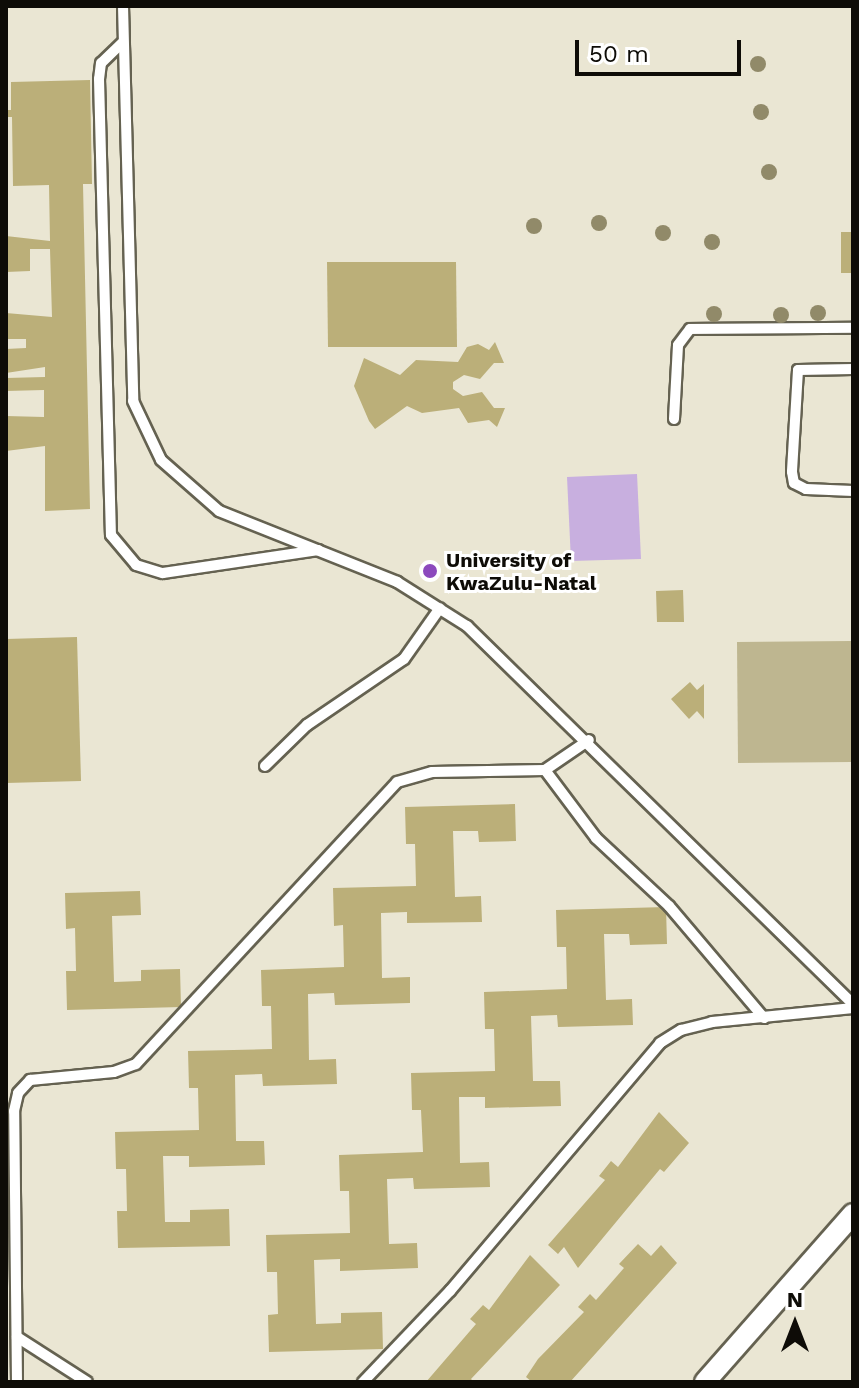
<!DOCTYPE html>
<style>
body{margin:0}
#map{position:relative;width:859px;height:1388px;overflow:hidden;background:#eae6d3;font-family:"Work Sans",sans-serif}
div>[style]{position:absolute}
.green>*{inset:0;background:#beb690}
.water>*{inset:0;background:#c8afdf}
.building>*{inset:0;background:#bbaf79}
.roads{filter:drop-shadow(2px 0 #656251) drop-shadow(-2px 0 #656251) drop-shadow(0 2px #656251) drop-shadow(0 -2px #656251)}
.lane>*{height:10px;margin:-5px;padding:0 5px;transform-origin:5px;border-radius:5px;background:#fff}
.street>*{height:20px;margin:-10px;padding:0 10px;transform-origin:10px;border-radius:10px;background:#fff}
.trees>*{width:16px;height:16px;margin:-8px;border-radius:50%;background:#918a69}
.dots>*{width:22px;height:22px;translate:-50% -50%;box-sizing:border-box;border:4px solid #fff;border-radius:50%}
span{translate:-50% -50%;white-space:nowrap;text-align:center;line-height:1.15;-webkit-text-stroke:6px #fff;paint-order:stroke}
.poi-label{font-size:20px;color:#0e0c07;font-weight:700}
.left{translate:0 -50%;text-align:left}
.frame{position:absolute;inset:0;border:8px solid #0e0c07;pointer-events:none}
.north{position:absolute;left:755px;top:1284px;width:80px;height:80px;-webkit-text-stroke:6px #fff;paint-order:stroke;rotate:0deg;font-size:22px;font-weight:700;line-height:32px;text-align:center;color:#0e0c07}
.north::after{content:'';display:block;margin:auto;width:28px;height:36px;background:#0e0c07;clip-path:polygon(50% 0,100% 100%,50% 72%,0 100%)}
.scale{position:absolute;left:575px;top:40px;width:166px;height:36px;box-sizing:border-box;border:4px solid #0e0c07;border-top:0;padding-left:10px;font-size:24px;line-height:28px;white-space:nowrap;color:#0e0c07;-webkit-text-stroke:6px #fff;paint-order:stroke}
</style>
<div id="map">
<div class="green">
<div style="clip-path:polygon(851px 641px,852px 762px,738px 763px,737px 642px)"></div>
</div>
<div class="water">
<div style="clip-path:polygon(637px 474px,641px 559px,571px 561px,567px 477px)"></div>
</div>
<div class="building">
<div style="clip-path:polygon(90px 80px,92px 184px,83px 184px,90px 509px,45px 511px,45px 446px,6px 451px,6px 416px,44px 417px,44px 390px,6px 391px,6px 378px,45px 377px,45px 367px,6px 373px,6px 349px,26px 348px,26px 339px,6px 339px,6px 313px,52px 317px,50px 249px,30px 249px,30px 271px,6px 272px,6px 236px,50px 241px,49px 185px,13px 186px,12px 117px,6px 117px,6px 110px,11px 110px,11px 82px)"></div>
<div style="clip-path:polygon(841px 232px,853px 232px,853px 273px,841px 273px)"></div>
<div style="clip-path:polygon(327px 262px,456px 262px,457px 347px,328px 347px)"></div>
<div style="clip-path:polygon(495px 342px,504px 363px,494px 363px,480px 379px,464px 375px,453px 382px,453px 389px,463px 396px,482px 392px,494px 408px,505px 408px,497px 427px,489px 420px,468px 423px,459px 408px,422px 413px,407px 406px,375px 429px,369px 421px,354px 386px,364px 358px,400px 375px,416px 360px,458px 362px,467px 347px,478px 344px,489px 350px)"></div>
<div style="clip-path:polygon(683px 590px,684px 622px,657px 622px,656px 591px)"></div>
<div style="clip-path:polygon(77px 637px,81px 781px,6px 783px,6px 639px)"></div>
<div style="clip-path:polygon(690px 682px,697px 690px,704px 684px,704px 719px,697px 711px,689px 719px,671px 699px)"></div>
<div style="clip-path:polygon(515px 804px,516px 841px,479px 842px,478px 831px,453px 831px,455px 897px,481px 896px,482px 922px,407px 923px,407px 912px,381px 913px,382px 978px,410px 977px,410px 1003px,335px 1005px,334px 993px,308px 994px,309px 1060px,336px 1059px,337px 1084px,263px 1086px,262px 1074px,235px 1075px,236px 1141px,264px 1141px,265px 1165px,189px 1167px,189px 1156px,163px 1156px,165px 1222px,190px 1222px,190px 1210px,229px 1209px,230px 1246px,118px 1248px,117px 1211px,127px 1211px,126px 1169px,116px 1169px,115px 1132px,199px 1130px,198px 1088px,189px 1088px,188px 1051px,272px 1049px,271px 1006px,262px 1006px,261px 970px,344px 967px,343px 925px,334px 926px,333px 888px,416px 886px,415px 844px,406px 844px,405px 807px)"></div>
<div style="clip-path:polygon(140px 891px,141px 915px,112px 916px,114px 982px,141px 981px,141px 970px,180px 969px,181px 1007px,67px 1010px,66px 971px,76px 971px,75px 928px,66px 929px,65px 893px)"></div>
<div style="clip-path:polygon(666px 907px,667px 944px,630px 945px,629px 934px,604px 934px,606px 1000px,632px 999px,633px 1025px,558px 1027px,557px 1015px,531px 1016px,533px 1081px,560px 1081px,561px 1106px,485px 1108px,485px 1097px,459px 1097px,460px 1163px,489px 1162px,490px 1187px,414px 1189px,413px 1178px,387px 1179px,389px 1244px,417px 1243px,418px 1268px,340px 1271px,340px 1259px,314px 1260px,316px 1324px,341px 1323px,341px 1313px,382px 1312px,383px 1349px,269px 1352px,268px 1315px,278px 1314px,277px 1272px,267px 1272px,266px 1235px,350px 1233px,349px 1191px,340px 1191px,339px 1155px,423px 1152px,421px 1110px,412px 1110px,411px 1073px,495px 1071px,494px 1029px,485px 1029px,484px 992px,567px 989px,566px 947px,557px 947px,556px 910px)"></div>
<div style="clip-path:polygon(659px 1112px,689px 1143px,664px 1172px,660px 1169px,578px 1268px,564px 1247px,558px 1254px,548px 1245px,605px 1180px,599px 1176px,611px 1161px,618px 1167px)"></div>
<div style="clip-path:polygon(638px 1244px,651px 1256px,661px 1245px,677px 1263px,570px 1382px,532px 1382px,526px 1377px,538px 1359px,584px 1312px,578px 1307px,590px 1294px,596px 1300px,624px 1268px,619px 1264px)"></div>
<div style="clip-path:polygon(530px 1255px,560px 1285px,471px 1379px,474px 1382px,426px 1382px,476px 1324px,470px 1319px,483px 1305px,489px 1310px)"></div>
</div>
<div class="roads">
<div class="lane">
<div style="left:123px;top:6px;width:395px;rotate:88.5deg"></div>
<div style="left:133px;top:401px;width:65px;rotate:64.6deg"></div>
<div style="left:161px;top:460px;width:77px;rotate:41.3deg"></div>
<div style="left:219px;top:511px;width:192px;rotate:21.7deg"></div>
<div style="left:397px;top:582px;width:83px;rotate:32.2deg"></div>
<div style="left:467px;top:626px;width:540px;rotate:44.4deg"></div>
<div style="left:123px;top:42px;width:30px;rotate:136deg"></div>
<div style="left:101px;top:63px;width:16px;rotate:97deg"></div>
<div style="left:99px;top:79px;width:456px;rotate:88.5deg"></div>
<div style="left:111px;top:535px;width:39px;rotate:50deg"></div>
<div style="left:136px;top:565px;width:28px;rotate:17deg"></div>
<div style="left:163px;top:573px;width:157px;rotate:-8.4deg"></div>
<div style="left:853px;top:369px;width:55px;rotate:179deg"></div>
<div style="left:798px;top:370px;width:102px;rotate:93.4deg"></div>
<div style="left:792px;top:472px;width:11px;rotate:80deg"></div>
<div style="left:794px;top:483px;width:13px;rotate:27deg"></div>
<div style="left:806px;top:489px;width:47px;rotate:2.4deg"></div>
<div style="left:674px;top:419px;width:74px;rotate:-86.9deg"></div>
<div style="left:678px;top:345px;width:20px;rotate:-53deg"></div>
<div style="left:690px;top:329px;width:163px;rotate:-0.4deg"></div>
<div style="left:265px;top:766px;width:59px;rotate:-44.3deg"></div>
<div style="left:307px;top:725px;width:117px;rotate:-34.2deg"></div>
<div style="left:404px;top:659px;width:62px;rotate:-54.8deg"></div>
<div style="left:545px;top:770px;width:85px;rotate:53.1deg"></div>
<div style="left:596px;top:838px;width:100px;rotate:43deg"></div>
<div style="left:669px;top:906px;width:147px;rotate:49.7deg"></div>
<div style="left:17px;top:1337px;width:83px;rotate:32.7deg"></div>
<div style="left:17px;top:1382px;width:271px;rotate:-90.6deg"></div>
<div style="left:14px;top:1111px;width:18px;rotate:-77deg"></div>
<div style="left:18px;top:1093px;width:18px;rotate:-47deg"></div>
<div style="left:30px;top:1080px;width:84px;rotate:-5.4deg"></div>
<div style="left:114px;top:1072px;width:23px;rotate:-20deg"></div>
<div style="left:136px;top:1064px;width:384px;rotate:-47.2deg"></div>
<div style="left:397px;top:782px;width:36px;rotate:-16deg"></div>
<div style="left:432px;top:772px;width:113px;rotate:-1deg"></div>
<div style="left:545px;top:770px;width:53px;rotate:-34.3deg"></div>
<div style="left:363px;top:1382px;width:126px;rotate:-46.3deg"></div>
<div style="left:450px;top:1291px;width:325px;rotate:-49.7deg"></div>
<div style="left:660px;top:1043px;width:25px;rotate:-32deg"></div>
<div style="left:681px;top:1030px;width:32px;rotate:-14deg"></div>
<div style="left:712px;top:1022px;width:142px;rotate:-5.7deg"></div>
</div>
<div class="street">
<div style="left:705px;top:1382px;width:224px;rotate:-48.6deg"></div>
</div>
</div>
<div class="trees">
<div style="left:758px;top:64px"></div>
<div style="left:761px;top:112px"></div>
<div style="left:769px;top:172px"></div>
<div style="left:599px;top:223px"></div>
<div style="left:534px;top:226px"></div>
<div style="left:663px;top:233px"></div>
<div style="left:712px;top:242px"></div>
<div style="left:818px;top:313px"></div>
<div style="left:714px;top:314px"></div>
<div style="left:781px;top:315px"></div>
</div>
<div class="dots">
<div style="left:430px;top:571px;background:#8c49bd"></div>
</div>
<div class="poi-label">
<span class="left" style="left:446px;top:572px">University of<br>KwaZulu-Natal</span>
</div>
<div class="frame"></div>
<div class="north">N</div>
<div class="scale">50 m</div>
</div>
